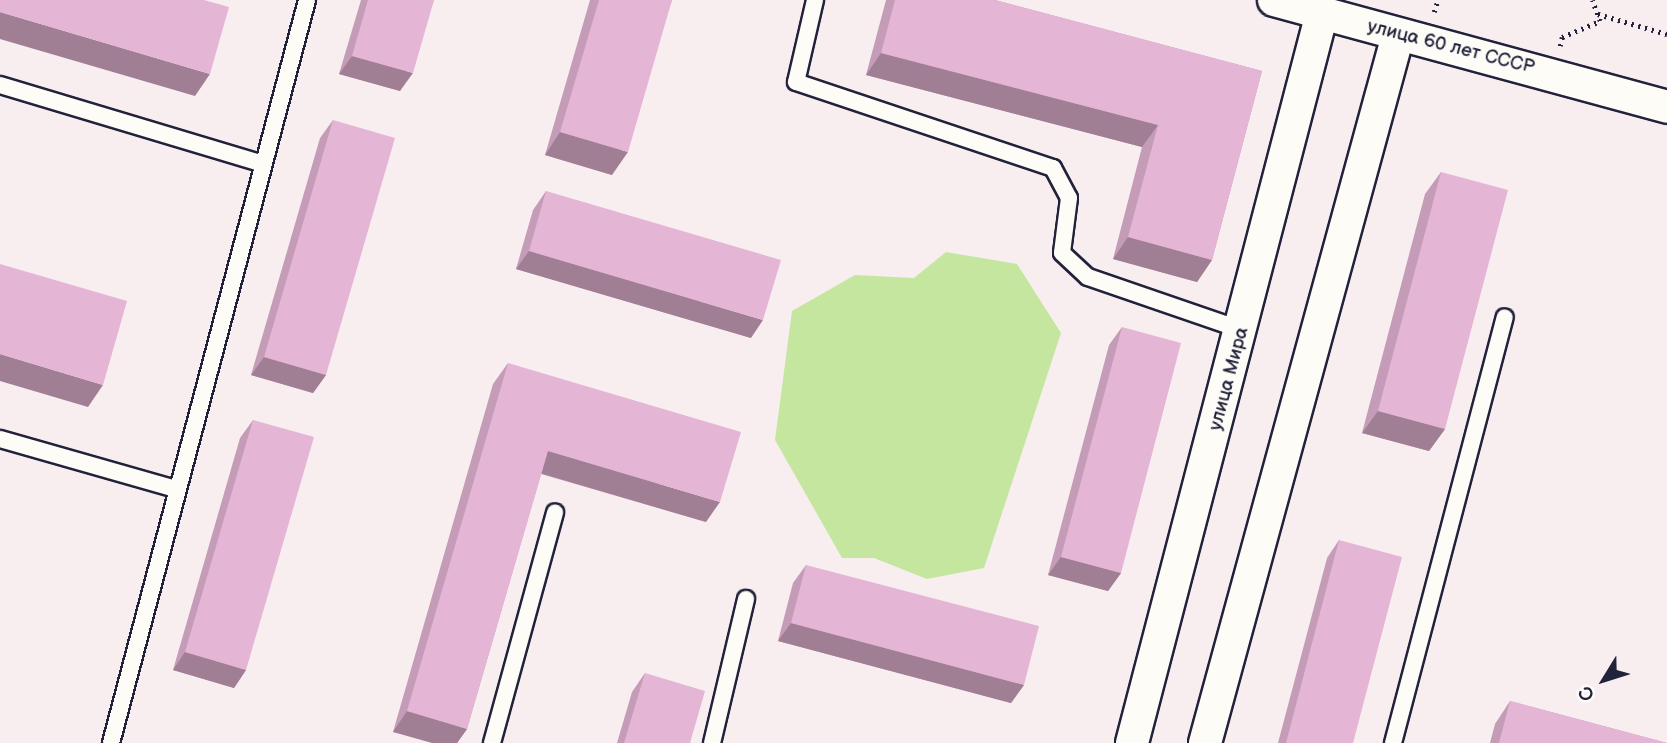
<!DOCTYPE html>
<meta charset="utf-8">
<style>
body{margin:0}
#map{position:relative;width:1667px;height:743px;overflow:hidden;background:#f8eef0;font-family:"Balsamiq Sans",sans-serif}
div>[style]{position:absolute}
.green>*{inset:0;background:#c4e69f}
.path>*{height:4.5px;margin-top:-2.25px;transform-origin:0;background:repeating-linear-gradient(90deg,#22223b 0 2px,transparent 0 7px)}
.roads{filter:drop-shadow(2px 0 #22223b) drop-shadow(-2px 0 #22223b) drop-shadow(0 2px #22223b) drop-shadow(0 -2px #22223b)}
.lane>*{height:16px;margin:-8px;padding:0 8px;transform-origin:8px;border-radius:8px;background:#fdfcf7}
.street>*{height:32px;margin:-16px;padding:0 16px;transform-origin:16px;border-radius:16px;background:#fdfcf7}
.wall>*{inset:0;background:#c59cb7}
.shaded-wall>*{inset:0;background:#a07f95}
.building>*{inset:0;background:#e5b5d5}
span{translate:-50% -50%;white-space:nowrap;text-align:center;line-height:1.15;-webkit-text-stroke:6px #fdfcf7;paint-order:stroke}
.street-label{font-size:19px;color:#22223b}
.north{position:absolute;left:1569px;top:645px;width:70px;height:70px;-webkit-text-stroke:5px #fdfcf7;paint-order:stroke;rotate:232deg;font-size:19px;font-weight:700;line-height:28px;text-align:center;color:#22223b}
.north::after{content:'';display:block;margin:auto;width:24px;height:32px;background:#22223b;clip-path:polygon(50% 0,100% 100%,50% 72%,0 100%)}
</style>
<div id="map">
<div class="green">
<div style="clip-path:polygon(946px 252px,1017px 264px,1061px 333px,984px 568px,927px 579px,874px 558px,842px 558px,775px 440px,792px 311px,855px 275px,914px 278px)"></div>
</div>
<div class="path">
<div style="left:1434px;top:12px;width:13px;rotate:-72deg"></div>
<div style="left:1598px;top:14px;width:72px;rotate:16.2deg"></div>
<div style="left:1560px;top:46px;width:9px;rotate:-77deg"></div>
<div style="left:1562px;top:37px;width:41px;rotate:-22.8deg"></div>
<div style="left:1600px;top:21px;width:22px;rotate:-111deg"></div>
</div>
<div class="roads">
<div class="lane">
<div style="left:815px;top:0;width:84px;rotate:103deg"></div>
<div style="left:796px;top:82px;width:271px;rotate:18.5deg"></div>
<div style="left:1053px;top:168px;width:34px;rotate:62deg"></div>
<div style="left:1069px;top:198px;width:55px;rotate:97.3deg"></div>
<div style="left:1062px;top:253px;width:35px;rotate:43deg"></div>
<div style="left:1088px;top:277px;width:163px;rotate:19deg"></div>
<div style="left:0;top:85px;width:271px;rotate:16.7deg"></div>
<div style="left:0;top:439px;width:182px;rotate:15.9deg"></div>
<div style="left:111px;top:743px;width:768px;rotate:-75.22deg"></div>
<div style="left:492px;top:743px;width:239px;rotate:-74.7deg"></div>
<div style="left:712px;top:743px;width:148px;rotate:-76.7deg"></div>
<div style="left:1393px;top:743px;width:440px;rotate:-75.3deg"></div>
</div>
<div class="street">
<div style="left:1274px;top:0;width:407px;rotate:15.2deg"></div>
<div style="left:1132px;top:743px;width:754px;rotate:-75.41deg"></div>
<div style="left:1205px;top:743px;width:734px;rotate:-74.75deg"></div>
</div>
</div>
<div class="wall">
<div style="clip-path:polygon(361px 0,434px 0,400px 91px,339px 74px)"></div>
<div style="clip-path:polygon(590px 0,672px 0,612px 175px,545px 155px)"></div>
<div style="clip-path:polygon(886px 0,995px 0,1262px 71px,1212px 260px,1197px 282px,1113px 259px,1142px 147px,866px 75px)"></div>
<div style="clip-path:polygon(333px 120px,326px 375px,313px 393px,251px 375px,320px 138px)"></div>
<div style="clip-path:polygon(1441px 172px,1445px 429px,1429px 451px,1362px 433px,1425px 194px)"></div>
<div style="clip-path:polygon(546px 191px,751px 338px,516px 269px,533px 210px)"></div>
<div style="clip-path:polygon(1122px 327px,1121px 573px,1108px 591px,1048px 575px,1109px 345px)"></div>
<div style="clip-path:polygon(508px 363px,706px 522px,541px 474px,467px 729px,457px 743px,393px 732px,493px 384px)"></div>
<div style="clip-path:polygon(253px 420px,246px 670px,234px 688px,173px 670px,240px 438px)"></div>
<div style="clip-path:polygon(1339px 540px,1353px 743px,1278px 743px,1327px 558px)"></div>
<div style="clip-path:polygon(806px 565px,1024px 685px,1011px 703px,778px 641px,793px 583px)"></div>
<div style="clip-path:polygon(645px 673px,690px 743px,617px 743px,632px 692px)"></div>
<div style="clip-path:polygon(1510px 701px,1667px 743px,1490px 743px,1495px 724px)"></div>
</div>
<div class="shaded-wall">
<div style="clip-path:polygon(0 12px,210px 74px,195px 96px,0 39px)"></div>
<div style="clip-path:polygon(881px 53px,1158px 125px,1142px 147px,866px 75px)"></div>
<div style="clip-path:polygon(352px 56px,413px 73px,400px 91px,339px 74px)"></div>
<div style="clip-path:polygon(560px 132px,628px 152px,612px 175px,545px 155px)"></div>
<div style="clip-path:polygon(1128px 237px,1212px 260px,1197px 282px,1113px 259px)"></div>
<div style="clip-path:polygon(529px 251px,763px 320px,751px 338px,516px 269px)"></div>
<div style="clip-path:polygon(0 354px,103px 385px,88px 407px,0 381px)"></div>
<div style="clip-path:polygon(264px 357px,326px 375px,313px 393px,251px 375px)"></div>
<div style="clip-path:polygon(1378px 411px,1445px 429px,1429px 451px,1362px 433px)"></div>
<div style="clip-path:polygon(548px 451px,720px 502px,706px 522px,533px 471px)"></div>
<div style="clip-path:polygon(1061px 557px,1121px 573px,1108px 591px,1048px 575px)"></div>
<div style="clip-path:polygon(791px 623px,1024px 685px,1011px 703px,778px 641px)"></div>
<div style="clip-path:polygon(185px 652px,246px 670px,234px 688px,173px 670px)"></div>
<div style="clip-path:polygon(407px 711px,467px 729px,457px 743px,432px 743px,393px 732px)"></div>
</div>
<div class="building">
<div style="clip-path:polygon(0 0,204px 0,229px 7px,210px 74px,0 12px)"></div>
<div style="clip-path:polygon(368px 0,434px 0,413px 73px,352px 56px)"></div>
<div style="clip-path:polygon(599px 0,672px 0,628px 152px,560px 132px)"></div>
<div style="clip-path:polygon(895px 0,995px 0,1262px 71px,1212px 260px,1128px 237px,1158px 125px,881px 53px)"></div>
<div style="clip-path:polygon(333px 120px,395px 138px,326px 375px,264px 357px)"></div>
<div style="clip-path:polygon(1441px 172px,1508px 190px,1445px 429px,1378px 411px)"></div>
<div style="clip-path:polygon(546px 191px,781px 260px,763px 320px,529px 251px)"></div>
<div style="clip-path:polygon(0 264px,127px 301px,103px 385px,0 354px)"></div>
<div style="clip-path:polygon(1122px 327px,1181px 343px,1121px 573px,1061px 557px)"></div>
<div style="clip-path:polygon(508px 363px,741px 432px,720px 502px,548px 451px,467px 729px,407px 711px)"></div>
<div style="clip-path:polygon(253px 420px,314px 437px,246px 670px,185px 652px)"></div>
<div style="clip-path:polygon(1339px 540px,1402px 557px,1353px 743px,1286px 743px)"></div>
<div style="clip-path:polygon(806px 565px,1039px 626px,1024px 685px,791px 623px)"></div>
<div style="clip-path:polygon(645px 673px,705px 691px,690px 743px,624px 743px)"></div>
<div style="clip-path:polygon(1510px 701px,1667px 743px,1499px 743px)"></div>
</div>
<div class="street-label">
<span style="left:1451px;top:47px;rotate:14deg">улица 60 лет СССР</span>
<span style="left:1229px;top:379px;rotate:-75deg">улица Мира</span>
</div>
<div class="north">С</div>
</div>
